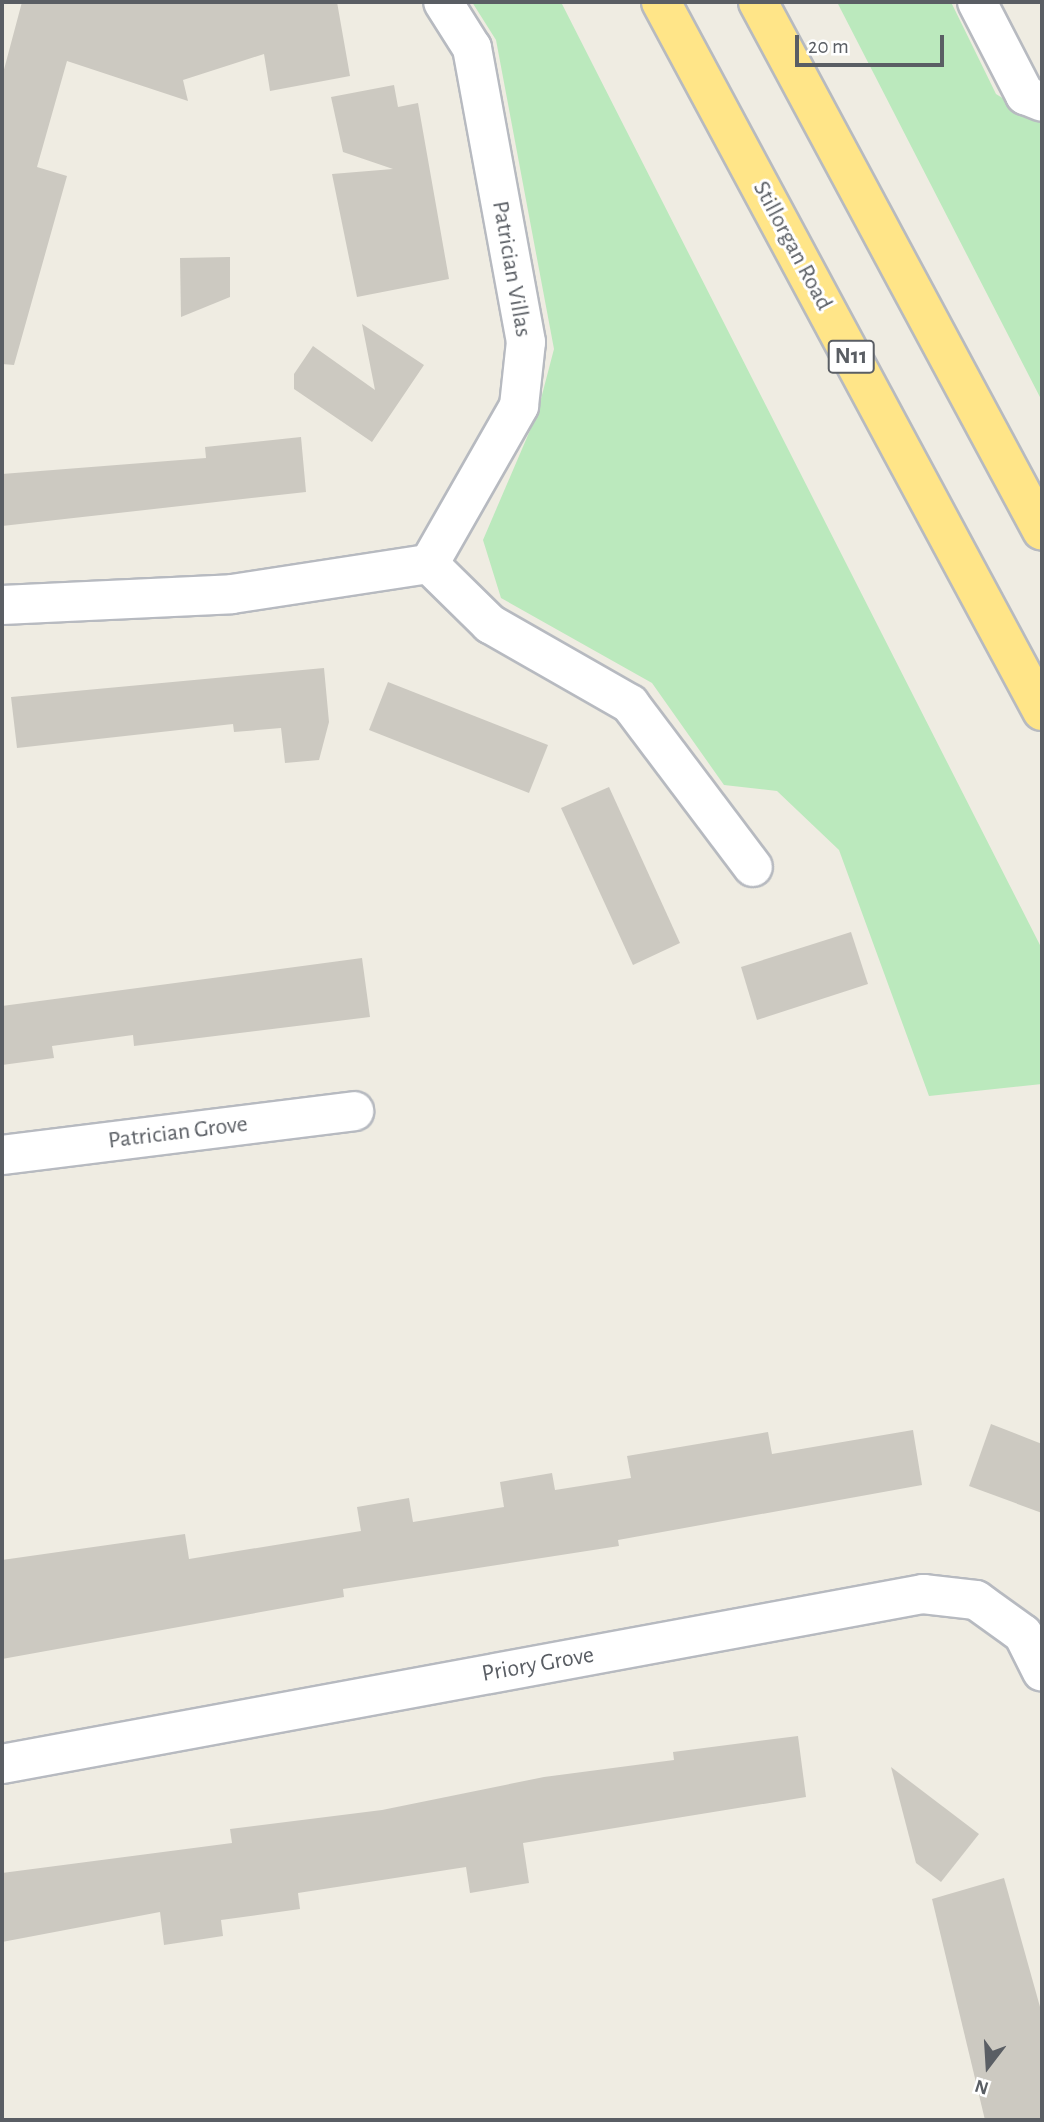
<!DOCTYPE html>
<style>
body{margin:0}
#map{position:relative;width:1044px;height:2122px;overflow:hidden;background:#efece2;font-family:"Alegreya Sans",sans-serif}
div>[style]{position:absolute}
.green>*{inset:0;background:#bbe9bd}
.building>*{inset:0;background:#ccc9c1}
.roads{filter:drop-shadow(2px 0 #b7bac0) drop-shadow(-2px 0 #b7bac0) drop-shadow(0 2px #b7bac0) drop-shadow(0 -2px #b7bac0)}
.minor>*{height:38px;margin:-19px;padding:0 19px;transform-origin:19px;border-radius:19px;background:#fff}
.highway>*{height:38px;margin:-19px;padding:0 19px;transform-origin:19px;border-radius:19px;background:#ffe588}
span{translate:-50% -50%;white-space:nowrap;text-align:center;line-height:1.15;-webkit-text-stroke:6px #fff;paint-order:stroke}
.shield-label span{padding:2px 5px;background:#fff;border:2px solid;border-radius:5px;-webkit-text-stroke-width:0}
.shield-label{font-size:23px;color:#5a5e64;font-weight:700}
.street-label{font-size:24px;color:#5a5e64}
.frame{position:absolute;inset:0;border:4px solid #5a5e64;pointer-events:none}
.north{position:absolute;left:953px;top:2031px;width:70px;height:70px;-webkit-text-stroke:5px #fff;paint-order:stroke;rotate:197deg;font-size:19px;font-weight:700;line-height:28px;text-align:center;color:#5a5e64}
.north::after{content:'';display:block;margin:auto;width:24px;height:32px;background:#5a5e64;clip-path:polygon(50% 0,100% 100%,50% 72%,0 100%)}
.scale{position:absolute;left:795px;top:35px;width:149px;height:32px;box-sizing:border-box;border:4px solid #5a5e64;border-top:0;padding-left:9px;font-size:21px;line-height:24px;white-space:nowrap;color:#5a5e64;-webkit-text-stroke:5px #fff;paint-order:stroke}
</style>
<div id="map">
<div class="green">
<div style="clip-path:polygon(472px 2px,561px 2px,1042px 949px,1042px 1084px,929px 1096px,839px 850px,777px 791px,724px 785px,652px 683px,501px 598px,483px 540px,537px 414px,554px 349px,496px 40px)"></div>
<div style="clip-path:polygon(837px 2px,951px 2px,996px 94px,1042px 123px,1042px 401px)"></div>
</div>
<div class="building">
<div style="clip-path:polygon(22px 2px,337px 2px,350px 76px,270px 91px,264px 54px,183px 80px,188px 101px,67px 61px,37px 167px,67px 176px,14px 365px,2px 364px,2px 77px)"></div>
<div style="clip-path:polygon(394px 85px,398px 107px,418px 103px,449px 279px,357px 297px,332px 174px,393px 169px,343px 152px,331px 97px)"></div>
<div style="clip-path:polygon(230px 257px,230px 297px,181px 317px,180px 258px)"></div>
<div style="clip-path:polygon(362px 324px,424px 365px,372px 442px,294px 389px,294px 374px,313px 346px,375px 390px)"></div>
<div style="clip-path:polygon(301px 437px,306px 492px,2px 526px,2px 474px,206px 458px,205px 447px)"></div>
<div style="clip-path:polygon(324px 668px,329px 722px,319px 760px,285px 763px,281px 728px,234px 732px,233px 724px,17px 748px,11px 697px)"></div>
<div style="clip-path:polygon(388px 682px,548px 745px,529px 793px,369px 730px)"></div>
<div style="clip-path:polygon(609px 787px,680px 943px,633px 965px,561px 808px)"></div>
<div style="clip-path:polygon(851px 932px,868px 984px,757px 1020px,741px 967px)"></div>
<div style="clip-path:polygon(362px 958px,370px 1017px,134px 1046px,133px 1035px,52px 1046px,54px 1058px,2px 1065px,2px 1006px)"></div>
<div style="clip-path:polygon(991px 1424px,1042px 1444px,1042px 1513px,969px 1486px)"></div>
<div style="clip-path:polygon(913px 1430px,922px 1485px,618px 1540px,619px 1546px,343px 1589px,344px 1597px,2px 1659px,2px 1560px,185px 1534px,189px 1559px,361px 1531px,357px 1507px,409px 1498px,413px 1522px,504px 1507px,500px 1482px,552px 1473px,555px 1490px,631px 1478px,627px 1456px,768px 1432px,772px 1454px)"></div>
<div style="clip-path:polygon(798px 1736px,806px 1797px,523px 1843px,529px 1883px,470px 1893px,466px 1867px,298px 1893px,300px 1909px,221px 1920px,223px 1936px,164px 1945px,160px 1912px,2px 1942px,2px 1873px,232px 1843px,230px 1829px,382px 1810px,544px 1777px,674px 1760px,673px 1752px)"></div>
<div style="clip-path:polygon(891px 1767px,979px 1834px,941px 1882px,916px 1863px)"></div>
<div style="clip-path:polygon(1004px 1878px,1042px 2014px,1042px 2120px,985px 2120px,932px 1899px)"></div>
</div>
<div class="roads">
<div class="minor">
<div style="left:977px;top:2px;width:105px;rotate:62.7deg"></div>
<div style="left:1025px;top:95px;width:18px;rotate:22deg"></div>
<div style="left:429px;top:564px;width:182px;rotate:-60.3deg"></div>
<div style="left:519px;top:406px;width:64px;rotate:-83.8deg"></div>
<div style="left:526px;top:342px;width:299px;rotate:-100.4deg"></div>
<div style="left:472px;top:48px;width:54px;rotate:-122.2deg"></div>
<div style="left:429px;top:564px;width:86px;rotate:44.5deg"></div>
<div style="left:490px;top:624px;width:161px;rotate:29.7deg"></div>
<div style="left:630px;top:704px;width:204px;rotate:53deg"></div>
<div style="left:2px;top:605px;width:230px;rotate:-2.7deg"></div>
<div style="left:232px;top:594px;width:199px;rotate:-8.7deg"></div>
<div style="left:2px;top:1155px;width:355px;rotate:-7.1deg"></div>
<div style="left:2px;top:1764px;width:937px;rotate:-10.46deg"></div>
<div style="left:923px;top:1594px;width:53px;rotate:6.5deg"></div>
<div style="left:976px;top:1600px;width:58px;rotate:35.9deg"></div>
<div style="left:1023px;top:1634px;width:42px;rotate:63.4deg"></div>
</div>
<div class="highway">
<div style="left:661px;top:2px;width:805px;rotate:61.75deg"></div>
<div style="left:758px;top:2px;width:600px;rotate:61.77deg"></div>
</div>
</div>
<div class="shield-label">
<span style="left:851px;top:357px">N11</span>
</div>
<div class="street-label">
<span style="left:792px;top:246px;rotate:62deg">Stillorgan Road</span>
<span style="left:511px;top:269px;rotate:80deg">Patrician Villas</span>
<span style="left:178px;top:1133px;rotate:-7deg">Patrician Grove</span>
<span style="left:538px;top:1665px;rotate:-10deg">Priory Grove</span>
</div>
<div class="frame"></div>
<div class="north">N</div>
<div class="scale">20 m</div>
</div>
